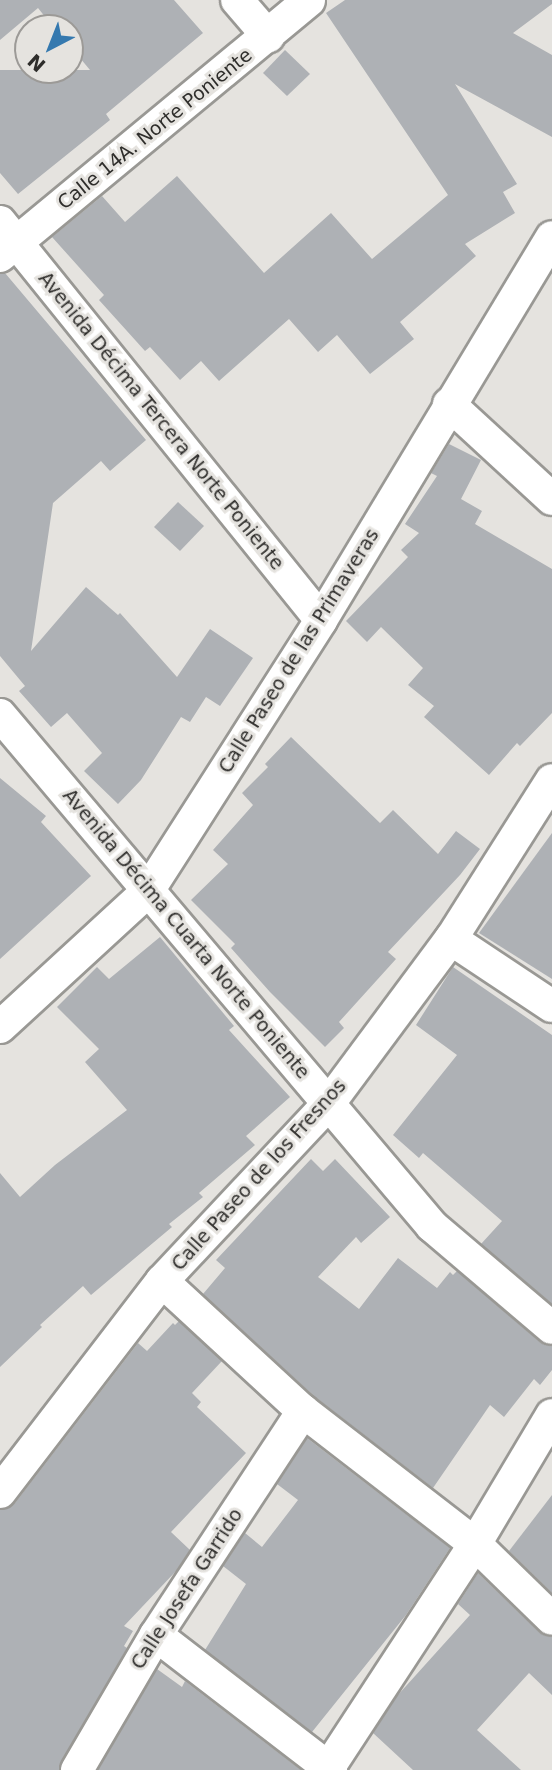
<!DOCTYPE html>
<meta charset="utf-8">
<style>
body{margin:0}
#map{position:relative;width:552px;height:1770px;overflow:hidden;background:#e5e3df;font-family:"DejaVu Sans",sans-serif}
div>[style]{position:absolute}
.building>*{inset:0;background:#aeb1b5}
.roads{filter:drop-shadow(2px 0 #999894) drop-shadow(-2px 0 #999894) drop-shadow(0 2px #999894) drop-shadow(0 -2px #999894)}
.minor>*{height:32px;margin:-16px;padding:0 16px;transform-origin:16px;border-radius:16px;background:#fff}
span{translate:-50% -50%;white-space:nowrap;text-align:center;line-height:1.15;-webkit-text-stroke:6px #e5e3df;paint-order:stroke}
.street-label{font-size:19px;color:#2e2d2b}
.north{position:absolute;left:14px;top:14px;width:70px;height:70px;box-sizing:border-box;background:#e5e3df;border:2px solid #9c9a97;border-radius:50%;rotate:222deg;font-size:19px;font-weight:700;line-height:28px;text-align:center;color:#2e2d2b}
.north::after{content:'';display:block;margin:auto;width:24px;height:32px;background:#3579af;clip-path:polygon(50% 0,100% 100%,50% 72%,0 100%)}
</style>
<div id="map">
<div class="building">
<div style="clip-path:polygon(0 0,174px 0,203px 33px,106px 114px,110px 120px,18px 194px,0 173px,0 70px,90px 70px,70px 46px,70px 28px,54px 28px,38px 8px,0 40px)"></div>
<div style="clip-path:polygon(345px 0,552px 0,552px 4px,513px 33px,552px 55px,552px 137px,455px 84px,517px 184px,503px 192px,515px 213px,465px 244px,476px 256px,400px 322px,414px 339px,370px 374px,337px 335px,318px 352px,289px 319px,219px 381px,201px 361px,180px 380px,150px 347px,145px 351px,99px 300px,104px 295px,52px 237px,102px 196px,125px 222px,177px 176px,264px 273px,331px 213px,372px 259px,448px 195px,326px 13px)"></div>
<div style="clip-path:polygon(285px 50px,310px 74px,287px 96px,263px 73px)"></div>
<div style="clip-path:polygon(5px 273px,146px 440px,110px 471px,101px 461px,53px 503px,31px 651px,86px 587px,118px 615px,120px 613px,177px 677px,210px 629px,253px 658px,220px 706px,206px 697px,190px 722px,181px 717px,141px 780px,118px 804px,84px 771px,102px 753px,67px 713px,51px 727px,19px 691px,25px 686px,0 656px,0 274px)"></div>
<div style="clip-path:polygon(449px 444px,481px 460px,461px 499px,482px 511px,475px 524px,552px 569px,552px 713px,520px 746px,517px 743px,489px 775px,424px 717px,434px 706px,408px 685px,423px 668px,381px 627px,367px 642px,346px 621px,408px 557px,401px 550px,419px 533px,405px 524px,437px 476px,431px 473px)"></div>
<div style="clip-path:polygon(178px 502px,204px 526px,180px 551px,154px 527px)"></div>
<div style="clip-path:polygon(291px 737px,380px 823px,393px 810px,438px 854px,456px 831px,480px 849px,460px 875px,388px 952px,396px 959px,339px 1022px,344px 1028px,325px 1047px,270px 992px,231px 948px,235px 944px,191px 900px,228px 864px,213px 850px,253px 805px,242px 793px,268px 767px,265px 764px)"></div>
<div style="clip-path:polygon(0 778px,46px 816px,41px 822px,91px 876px,0 959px)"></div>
<div style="clip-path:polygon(552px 833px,552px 979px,479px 933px)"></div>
<div style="clip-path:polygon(160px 937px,234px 1026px,229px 1030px,290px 1097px,246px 1136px,255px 1145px,199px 1193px,203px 1197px,169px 1224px,172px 1227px,91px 1295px,83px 1286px,40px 1325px,42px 1327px,0 1367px,0 1173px,20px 1197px,55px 1165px,127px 1110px,85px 1062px,99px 1049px,57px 1007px,97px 967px,109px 979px)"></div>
<div style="clip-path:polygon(453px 967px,552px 1035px,552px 1304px,481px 1244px,502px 1221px,423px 1153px,419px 1158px,393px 1135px,457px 1055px,416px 1025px)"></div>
<div style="clip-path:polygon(311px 1159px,323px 1171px,335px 1159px,390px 1217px,361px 1243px,356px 1237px,318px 1277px,359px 1309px,398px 1258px,437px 1288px,450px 1272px,453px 1275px,457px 1271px,540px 1342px,552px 1346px,552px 1370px,540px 1385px,534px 1379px,504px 1417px,490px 1405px,433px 1488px,315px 1397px,203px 1294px,225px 1268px,216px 1260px)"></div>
<div style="clip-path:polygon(179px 1321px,222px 1361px,192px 1393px,201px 1402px,197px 1407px,246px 1453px,171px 1532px,190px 1550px,177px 1570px,124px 1626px,133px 1631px,124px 1646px,127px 1648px,59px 1770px,0 1770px,0 1510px,15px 1503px,138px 1343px,147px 1351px,173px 1323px,175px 1325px)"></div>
<div style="clip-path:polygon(307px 1438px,450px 1548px,406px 1615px,312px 1732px,205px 1650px,246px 1584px,223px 1566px,245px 1533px,262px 1547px,298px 1500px,277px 1484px)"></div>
<div style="clip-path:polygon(552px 1495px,552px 1593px,509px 1551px)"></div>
<div style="clip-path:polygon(478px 1573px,539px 1632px,552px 1637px,552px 1695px,529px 1673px,477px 1730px,521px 1770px,413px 1770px,373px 1733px,397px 1696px,470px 1615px,458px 1604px)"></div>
<div style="clip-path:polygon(157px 1669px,182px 1687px,185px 1681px,301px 1770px,98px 1770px)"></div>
</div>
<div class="roads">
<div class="minor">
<div style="left:237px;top:0;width:48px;rotate:49.3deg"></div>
<div style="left:0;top:222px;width:511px;rotate:51.11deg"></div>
<div style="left:0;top:256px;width:401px;rotate:-39.6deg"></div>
<div style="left:449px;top:404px;width:140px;rotate:42.7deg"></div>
<div style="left:0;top:715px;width:669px;rotate:49.79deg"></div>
<div style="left:432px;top:1226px;width:157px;rotate:40.4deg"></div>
<div style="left:451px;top:939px;width:121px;rotate:33.6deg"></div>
<div style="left:0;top:1027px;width:201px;rotate:-42.6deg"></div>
<div style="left:148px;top:891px;width:322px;rotate:-57.4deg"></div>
<div style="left:321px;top:620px;width:447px;rotate:-58.9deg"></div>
<div style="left:162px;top:1281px;width:192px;rotate:42.7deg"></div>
<div style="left:303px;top:1411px;width:217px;rotate:37.7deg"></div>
<div style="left:475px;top:1544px;width:107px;rotate:44.2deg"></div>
<div style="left:0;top:1492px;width:266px;rotate:-52.5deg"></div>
<div style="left:162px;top:1281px;width:244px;rotate:-46.8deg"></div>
<div style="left:329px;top:1103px;width:204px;rotate:-53.4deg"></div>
<div style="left:451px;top:939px;width:188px;rotate:-57.6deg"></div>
<div style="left:156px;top:1635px;width:221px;rotate:37.6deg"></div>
<div style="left:77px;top:1770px;width:156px;rotate:-59.7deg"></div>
<div style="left:156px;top:1635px;width:268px;rotate:-56.7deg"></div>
<div style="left:327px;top:1770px;width:270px;rotate:-56.8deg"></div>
<div style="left:475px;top:1544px;width:150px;rotate:-59.2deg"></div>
</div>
</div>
<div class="street-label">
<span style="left:155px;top:129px;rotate:-39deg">Calle 14A. Norte Poniente</span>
<span style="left:161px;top:421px;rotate:51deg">Avenida Décima Tercera Norte Poniente</span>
<span style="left:299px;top:651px;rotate:-58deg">Calle Paseo de las Primaveras</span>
<span style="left:186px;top:934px;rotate:50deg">Avenida Décima Cuarta Norte Poniente</span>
<span style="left:259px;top:1175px;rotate:-48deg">Calle Paseo de los Fresnos</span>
<span style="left:187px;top:1589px;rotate:-57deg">Calle Josefa Garrido</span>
</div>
<div class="north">N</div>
</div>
